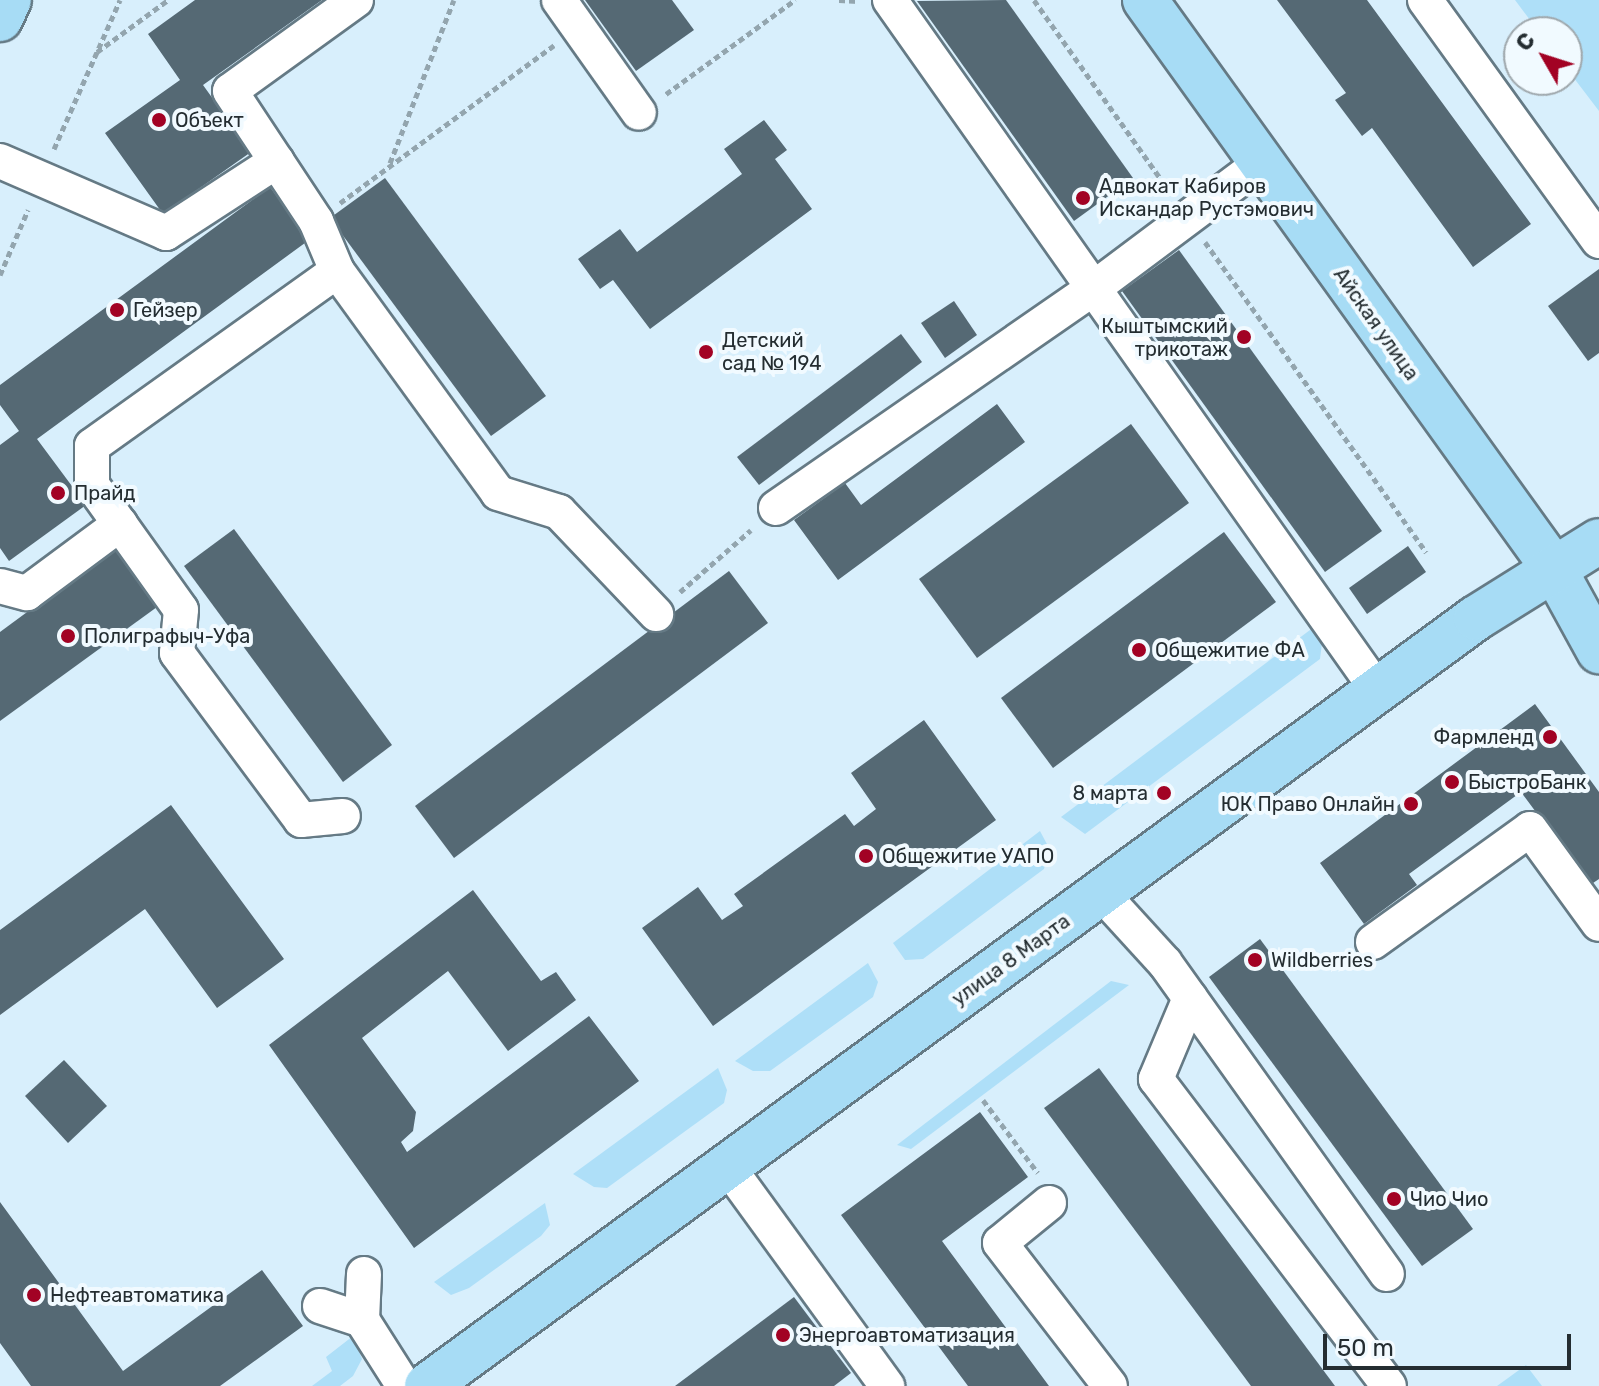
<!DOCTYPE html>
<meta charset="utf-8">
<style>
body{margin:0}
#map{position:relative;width:1599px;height:1386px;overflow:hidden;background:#d8effc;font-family:Rubik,sans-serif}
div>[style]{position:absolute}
.green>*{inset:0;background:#aedff8}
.building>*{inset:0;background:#556974}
.path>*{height:5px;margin-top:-2.5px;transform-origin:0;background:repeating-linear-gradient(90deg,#93a5ae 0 6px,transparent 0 10px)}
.roads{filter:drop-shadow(2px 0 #657a85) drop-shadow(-2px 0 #657a85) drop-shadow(0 2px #657a85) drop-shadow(0 -2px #657a85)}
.minor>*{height:34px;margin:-17px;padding:0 17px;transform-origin:17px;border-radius:17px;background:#fff}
.major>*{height:44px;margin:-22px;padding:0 22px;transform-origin:22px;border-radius:22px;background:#a7dcf5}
.dots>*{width:22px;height:22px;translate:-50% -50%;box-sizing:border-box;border:4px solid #f1faff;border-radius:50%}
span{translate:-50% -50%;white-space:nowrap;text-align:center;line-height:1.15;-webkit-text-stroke:8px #f1faff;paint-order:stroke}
.poi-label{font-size:20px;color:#242d31}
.left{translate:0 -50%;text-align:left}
.right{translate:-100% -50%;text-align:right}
.street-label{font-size:20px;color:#242d31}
.north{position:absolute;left:1503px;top:16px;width:80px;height:80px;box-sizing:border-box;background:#f1faff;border:2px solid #9fa8ad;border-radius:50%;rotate:309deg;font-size:22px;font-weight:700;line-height:32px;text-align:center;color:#242d31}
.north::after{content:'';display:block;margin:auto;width:28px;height:36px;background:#a20224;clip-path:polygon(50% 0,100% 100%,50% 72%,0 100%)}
.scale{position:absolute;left:1323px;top:1334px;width:248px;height:36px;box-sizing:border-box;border:4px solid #242d31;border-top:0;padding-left:10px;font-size:24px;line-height:28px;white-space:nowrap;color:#242d31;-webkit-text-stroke:6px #f1faff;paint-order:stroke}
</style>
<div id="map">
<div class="green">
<div style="clip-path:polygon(1515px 0,1599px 0,1599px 111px,1567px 69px,1567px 32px,1539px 32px)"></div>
<div style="clip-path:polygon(1314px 627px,1322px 643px,1320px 659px,1085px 834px,1061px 817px)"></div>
<div style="clip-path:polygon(1040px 831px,1049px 848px,1044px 869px,923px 959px,905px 960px,893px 943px)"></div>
<div style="clip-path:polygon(868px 963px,878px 982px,873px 997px,770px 1071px,753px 1071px,735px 1061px)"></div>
<div style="clip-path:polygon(1111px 981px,1129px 985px,911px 1149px,897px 1145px)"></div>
<div style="clip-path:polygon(718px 1068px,727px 1090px,724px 1103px,607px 1188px,594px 1187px,573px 1174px)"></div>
<div style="clip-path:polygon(545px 1203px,550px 1225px,541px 1236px,469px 1288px,451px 1295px,434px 1282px)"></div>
<div style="clip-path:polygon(353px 1336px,362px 1359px,353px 1376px,340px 1386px,312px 1386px,332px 1371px,326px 1357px)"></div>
<div style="clip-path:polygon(1526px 1365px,1542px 1386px,1497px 1386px)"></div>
</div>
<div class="building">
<div style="clip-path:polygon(195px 0,322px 0,203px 85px,251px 152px,163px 214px,105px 133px,180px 80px,148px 34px)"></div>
<div style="clip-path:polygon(585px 0,672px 0,694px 30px,636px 71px)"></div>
<div style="clip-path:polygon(1006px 0,1133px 178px,1074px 221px,917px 1px)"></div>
<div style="clip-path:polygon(1277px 0,1367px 0,1531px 224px,1473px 267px,1372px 128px,1362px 136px,1335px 100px,1346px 93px)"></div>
<div style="clip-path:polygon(764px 120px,787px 150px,775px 159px,812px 209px,650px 329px,613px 280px,600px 289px,578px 259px,620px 229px,637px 252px,742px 174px,724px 149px)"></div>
<div style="clip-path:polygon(385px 178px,546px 396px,491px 436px,330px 218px)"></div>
<div style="clip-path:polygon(270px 187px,309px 240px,37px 439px,86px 505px,9px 561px,0 548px,0 445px,19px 431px,0 405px,0 385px)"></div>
<div style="clip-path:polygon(1179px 250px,1382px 531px,1325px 572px,1122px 291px)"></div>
<div style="clip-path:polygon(1599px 269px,1599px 353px,1588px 361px,1548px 306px)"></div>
<div style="clip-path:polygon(954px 301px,977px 335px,945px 358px,921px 323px)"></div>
<div style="clip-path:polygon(901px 334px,922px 362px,759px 485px,737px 457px)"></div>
<div style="clip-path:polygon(997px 404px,1025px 442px,838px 580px,794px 520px,845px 483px,861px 505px)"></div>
<div style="clip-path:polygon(1131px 424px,1189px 503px,977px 658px,919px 579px)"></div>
<div style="clip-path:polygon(234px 529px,392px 745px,343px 782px,184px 566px)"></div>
<div style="clip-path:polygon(1224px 532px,1276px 602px,1053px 768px,1001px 698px)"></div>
<div style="clip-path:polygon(1408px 546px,1426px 572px,1367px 614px,1349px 588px)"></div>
<div style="clip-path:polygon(114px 548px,157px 607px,0 721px,0 632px)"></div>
<div style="clip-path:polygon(729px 571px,768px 623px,454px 858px,415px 806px)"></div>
<div style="clip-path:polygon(1535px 704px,1599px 792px,1599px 879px,1590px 885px,1521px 792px,1409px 874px,1417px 885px,1364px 924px,1320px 863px)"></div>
<div style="clip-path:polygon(924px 720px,996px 820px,713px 1026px,642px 928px,698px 887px,722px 920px,743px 906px,734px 894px,845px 814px,854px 826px,876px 809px,851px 773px)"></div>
<div style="clip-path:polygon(171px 805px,284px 959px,217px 1008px,145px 909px,0 1015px,0 930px)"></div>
<div style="clip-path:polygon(473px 890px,541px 981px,556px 972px,576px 1000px,508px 1051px,448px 971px,362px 1038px,416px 1112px,413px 1131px,401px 1142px,407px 1152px,589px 1016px,639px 1081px,414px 1248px,269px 1045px)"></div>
<div style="clip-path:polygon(1260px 939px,1473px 1229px,1422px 1266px,1209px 977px)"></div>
<div style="clip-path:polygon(64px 1060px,107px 1106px,68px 1143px,25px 1096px)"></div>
<div style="clip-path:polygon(1099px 1068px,1335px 1386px,1251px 1386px,1044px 1108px)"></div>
<div style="clip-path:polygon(980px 1112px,1028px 1177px,942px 1241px,1049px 1386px,968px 1386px,841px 1215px)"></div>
<div style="clip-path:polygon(0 1202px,123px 1371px,262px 1270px,303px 1326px,220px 1386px,31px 1386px,0 1343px)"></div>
<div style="clip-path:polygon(794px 1297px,851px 1373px,834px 1386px,675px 1386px)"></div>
</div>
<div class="path">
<div style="left:839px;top:0;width:19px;rotate:3deg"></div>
<div style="left:1034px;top:0;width:235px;rotate:54.7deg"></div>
<div style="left:97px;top:52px;width:88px;rotate:-36.2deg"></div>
<div style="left:666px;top:94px;width:160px;rotate:-36.1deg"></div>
<div style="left:54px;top:149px;width:163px;rotate:-66.1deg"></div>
<div style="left:390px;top:163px;width:175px;rotate:-68.6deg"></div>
<div style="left:340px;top:203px;width:266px;rotate:-36.4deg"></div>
<div style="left:1205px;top:242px;width:381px;rotate:54.5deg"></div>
<div style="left:0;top:275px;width:71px;rotate:-66.7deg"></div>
<div style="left:680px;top:592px;width:94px;rotate:-41.1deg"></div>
<div style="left:983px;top:1100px;width:91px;rotate:53deg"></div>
</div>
<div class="roads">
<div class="minor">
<div style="left:356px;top:0;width:155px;rotate:144.2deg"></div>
<div style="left:230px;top:91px;width:156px;rotate:56.5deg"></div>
<div style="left:316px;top:221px;width:54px;rotate:67.2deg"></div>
<div style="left:337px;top:271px;width:274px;rotate:54deg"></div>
<div style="left:498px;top:493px;width:64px;rotate:17.3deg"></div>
<div style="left:559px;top:512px;width:141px;rotate:46.4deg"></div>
<div style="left:559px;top:0;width:138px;rotate:54.7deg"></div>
<div style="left:890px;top:0;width:846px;rotate:54.77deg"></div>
<div style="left:1425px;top:0;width:297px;rotate:54.2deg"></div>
<div style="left:0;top:161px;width:181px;rotate:23.4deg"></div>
<div style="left:166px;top:233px;width:132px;rotate:-33deg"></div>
<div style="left:337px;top:271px;width:301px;rotate:144.5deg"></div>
<div style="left:92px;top:446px;width:39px;rotate:90deg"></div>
<div style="left:92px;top:485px;width:153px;rotate:54.5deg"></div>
<div style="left:181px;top:610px;width:43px;rotate:95.3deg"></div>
<div style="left:177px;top:653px;width:208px;rotate:53.4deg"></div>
<div style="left:301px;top:820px;width:42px;rotate:-5.4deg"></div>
<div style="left:776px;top:508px;width:387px;rotate:-34.7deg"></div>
<div style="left:1094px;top:288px;width:209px;rotate:-36.8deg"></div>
<div style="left:0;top:586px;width:28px;rotate:15deg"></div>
<div style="left:27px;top:593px;width:116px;rotate:-36.6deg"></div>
<div style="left:1102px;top:894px;width:93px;rotate:47.6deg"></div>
<div style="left:1165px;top:963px;width:382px;rotate:54.5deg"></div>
<div style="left:1373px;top:942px;width:193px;rotate:-35.7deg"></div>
<div style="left:1530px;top:829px;width:117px;rotate:54deg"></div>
<div style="left:1190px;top:998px;width:88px;rotate:112.8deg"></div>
<div style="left:1156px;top:1079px;width:385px;rotate:52.8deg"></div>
<div style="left:728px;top:1167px;width:271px;rotate:54deg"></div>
<div style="left:1049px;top:1203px;width:63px;rotate:140.8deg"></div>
<div style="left:1000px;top:1243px;width:180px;rotate:52.4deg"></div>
<div style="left:320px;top:1306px;width:44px;rotate:18.4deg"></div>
<div style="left:362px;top:1320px;width:46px;rotate:-87.5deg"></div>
<div style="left:362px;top:1320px;width:78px;rotate:57.5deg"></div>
</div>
<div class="major">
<div style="left:1145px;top:0;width:701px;rotate:54.29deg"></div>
<div style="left:1554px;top:569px;width:94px;rotate:61.2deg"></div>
<div style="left:0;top:19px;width:21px;rotate:-65deg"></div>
<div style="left:427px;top:1386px;width:1300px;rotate:-36.21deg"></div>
<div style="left:1476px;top:618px;width:145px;rotate:-32deg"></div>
</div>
</div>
<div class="dots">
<div style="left:159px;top:120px;background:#a20224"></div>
<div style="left:1083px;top:198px;background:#a20224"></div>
<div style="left:117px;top:310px;background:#a20224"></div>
<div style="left:1244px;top:337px;background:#a20224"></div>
<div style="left:706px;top:352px;background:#a20224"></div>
<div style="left:58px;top:493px;background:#a20224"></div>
<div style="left:68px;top:636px;background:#a20224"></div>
<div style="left:1139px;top:650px;background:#a20224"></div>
<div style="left:1550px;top:737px;background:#a20224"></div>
<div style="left:1452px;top:782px;background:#a20224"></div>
<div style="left:1164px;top:793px;background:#a20224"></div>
<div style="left:1411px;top:804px;background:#a20224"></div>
<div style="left:866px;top:856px;background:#a20224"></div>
<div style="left:1255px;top:960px;background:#a20224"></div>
<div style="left:1394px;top:1199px;background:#a20224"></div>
<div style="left:34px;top:1295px;background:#a20224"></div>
<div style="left:783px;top:1335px;background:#a20224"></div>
</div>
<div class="poi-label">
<span class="left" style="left:175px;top:120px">Объект</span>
<span class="left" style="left:1099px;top:198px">Адвокат Кабиров<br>Искандар Рустэмович</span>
<span class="left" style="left:133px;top:310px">Гейзер</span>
<span class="right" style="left:1228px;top:338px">Кыштымский<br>трикотаж</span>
<span class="left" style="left:722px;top:352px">Детский<br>сад № 194</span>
<span class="left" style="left:74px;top:493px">Прайд</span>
<span class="left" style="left:84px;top:636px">Полиграфыч-Уфа</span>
<span class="left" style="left:1155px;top:650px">Общежитие ФА</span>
<span class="right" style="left:1534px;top:737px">Фармленд</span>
<span class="left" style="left:1468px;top:782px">БыстроБанк</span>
<span class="right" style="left:1148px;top:793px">8 марта</span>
<span class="right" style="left:1395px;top:804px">ЮК Право Онлайн</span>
<span class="left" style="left:882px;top:856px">Общежитие УАПО</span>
<span class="left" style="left:1271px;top:960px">Wildberries</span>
<span class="left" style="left:1410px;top:1199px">Чио Чио</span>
<span class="left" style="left:50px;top:1295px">Нефтеавтоматика</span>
<span class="left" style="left:799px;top:1335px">Энергоавтоматизация</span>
</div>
<div class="street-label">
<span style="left:1376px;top:324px;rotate:55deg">Айская улица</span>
<span style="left:1011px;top:960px;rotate:-36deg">улица 8 Марта</span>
</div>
<div class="north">С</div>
<div class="scale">50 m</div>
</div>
